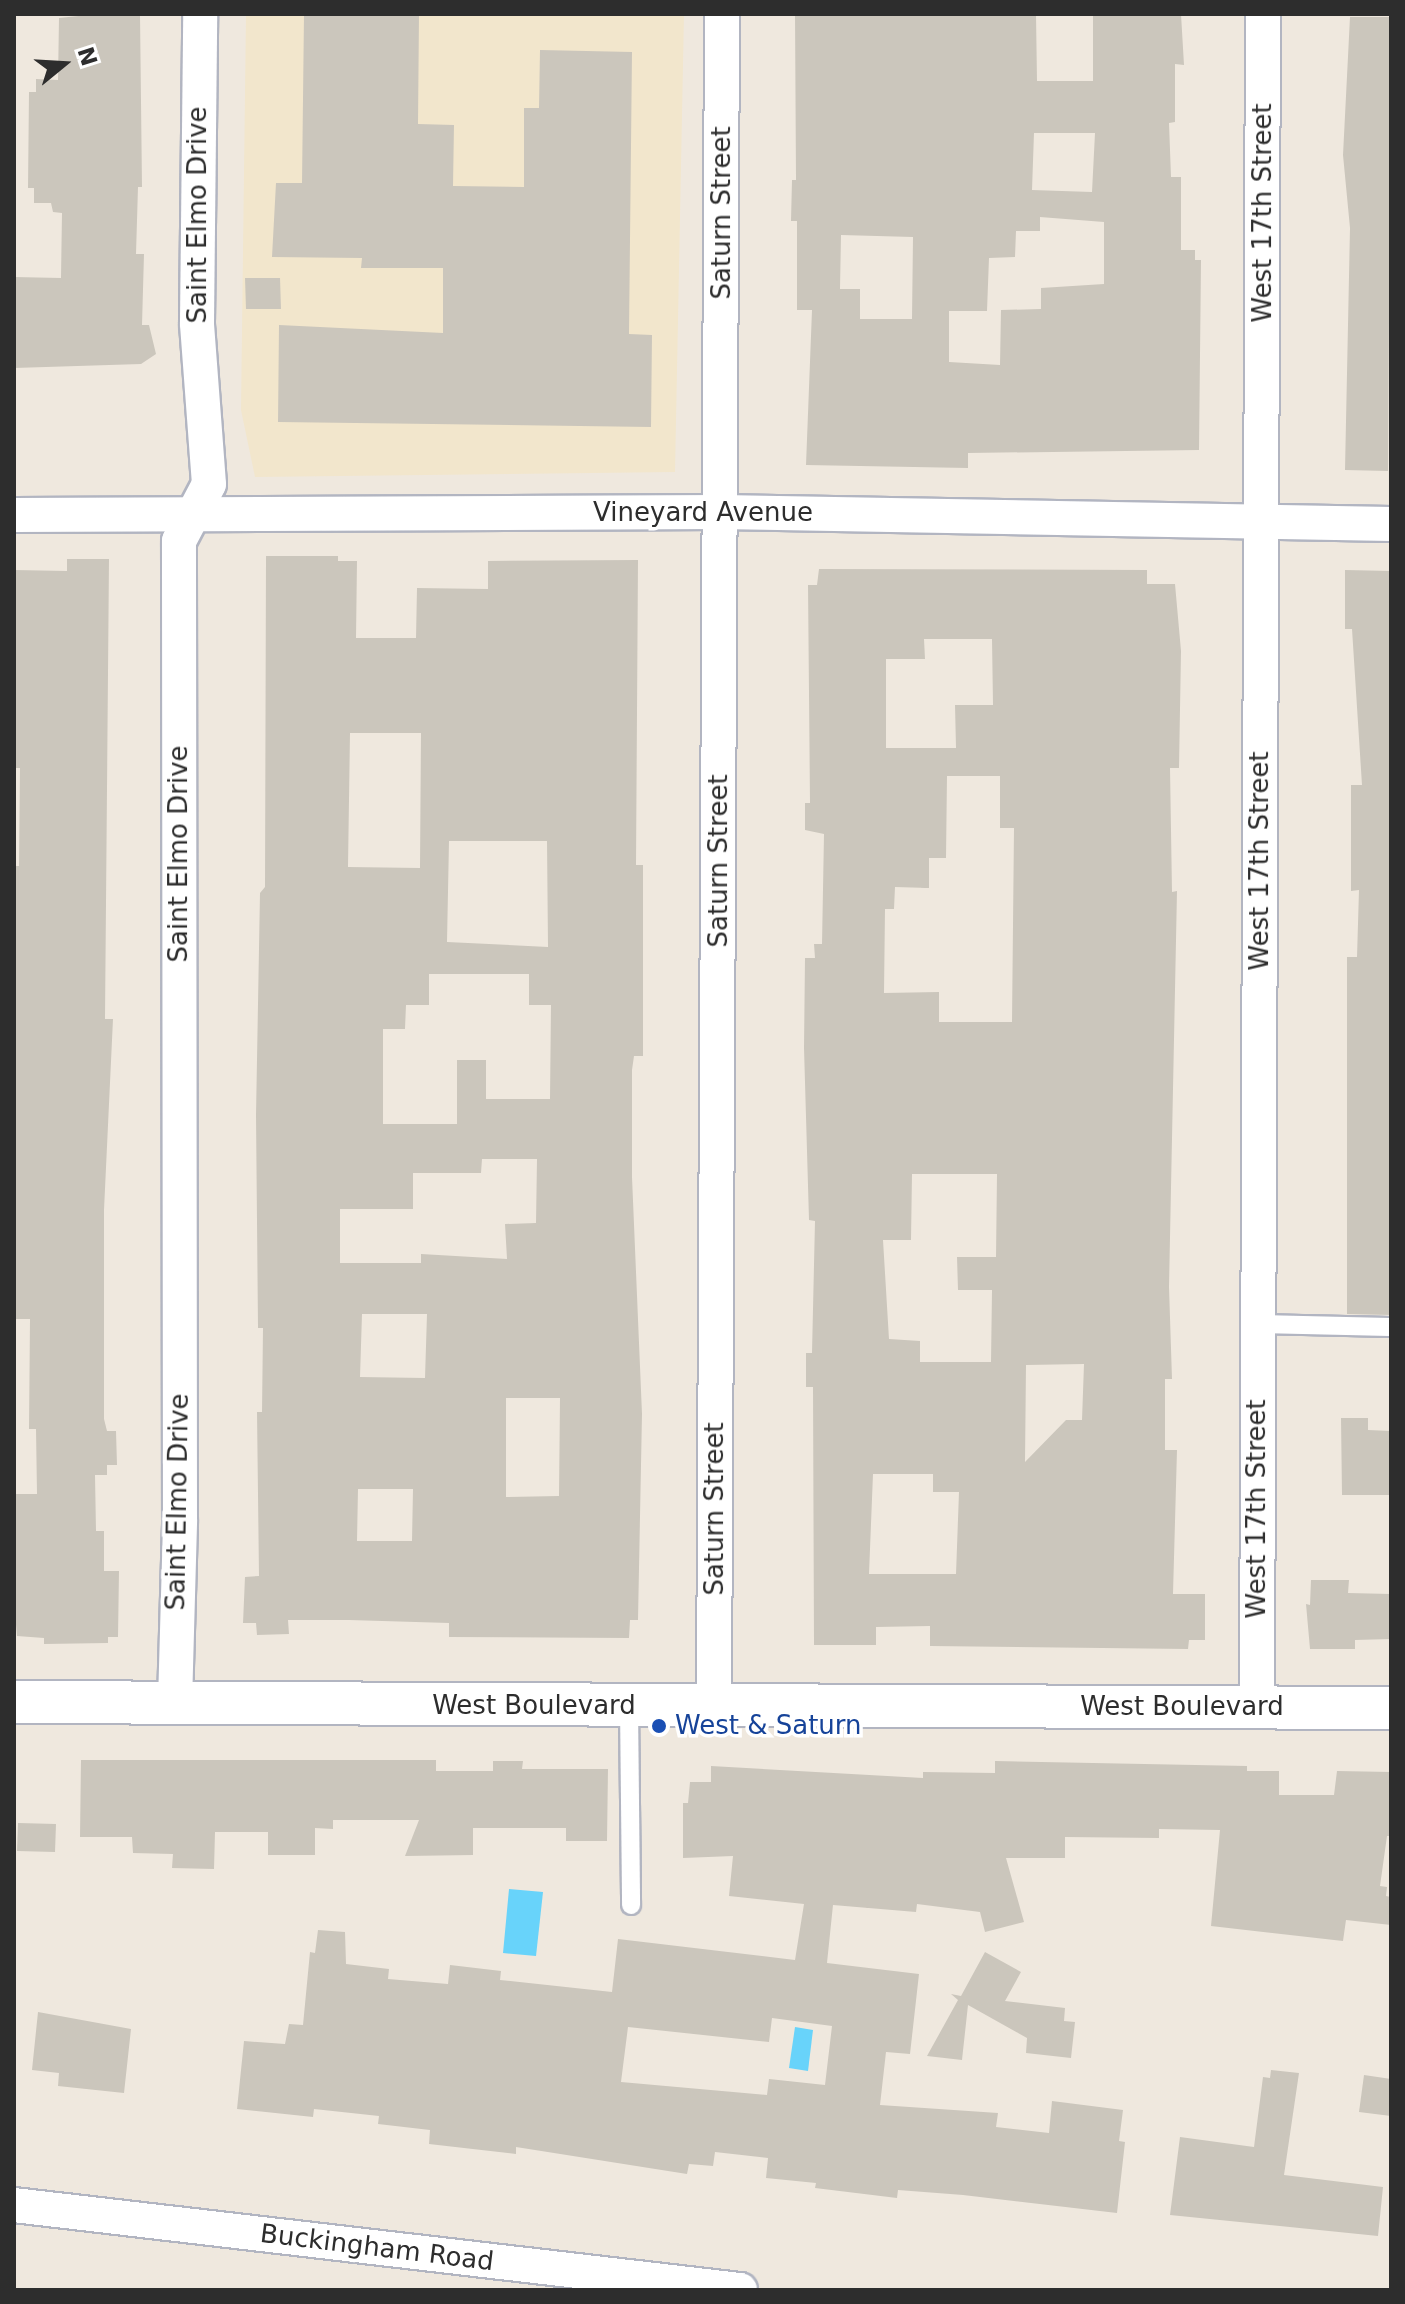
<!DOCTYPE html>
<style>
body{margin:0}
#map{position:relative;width:1405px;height:2304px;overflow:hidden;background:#efe8de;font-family:"DejaVu Sans",sans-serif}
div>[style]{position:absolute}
.education>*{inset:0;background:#f2e6cc}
.water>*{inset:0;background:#68d3fa}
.building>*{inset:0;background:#cbc6bc}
.roads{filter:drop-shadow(2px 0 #b2b5c1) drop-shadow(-2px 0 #b2b5c1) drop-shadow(0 2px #b2b5c1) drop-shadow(0 -2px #b2b5c1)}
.service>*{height:18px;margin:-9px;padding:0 9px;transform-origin:9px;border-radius:9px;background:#fff}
.minor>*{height:34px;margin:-17px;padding:0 17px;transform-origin:17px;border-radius:17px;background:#fff}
.tertiary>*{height:42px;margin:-21px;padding:0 21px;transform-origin:21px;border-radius:21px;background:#fff}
.dots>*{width:22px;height:22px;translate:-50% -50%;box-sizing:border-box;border:4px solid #fff;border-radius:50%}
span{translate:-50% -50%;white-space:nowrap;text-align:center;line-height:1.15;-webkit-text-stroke:7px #fff;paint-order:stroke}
.street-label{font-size:26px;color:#2d2d2d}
.transit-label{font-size:26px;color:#164399}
.left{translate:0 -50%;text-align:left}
.frame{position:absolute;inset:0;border:16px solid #2d2d2d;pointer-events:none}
.north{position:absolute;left:24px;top:24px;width:80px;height:80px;-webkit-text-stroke:6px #fff;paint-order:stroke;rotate:72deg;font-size:22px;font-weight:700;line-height:32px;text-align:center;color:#2d2d2d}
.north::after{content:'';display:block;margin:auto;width:28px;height:36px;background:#2d2d2d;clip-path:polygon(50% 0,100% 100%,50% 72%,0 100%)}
</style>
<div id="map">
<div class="education">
<div style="clip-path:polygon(246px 14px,684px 14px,675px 472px,255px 477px,241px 410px)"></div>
</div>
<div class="water">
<div style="clip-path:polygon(509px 1889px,543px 1892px,536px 1956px,503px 1953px)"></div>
<div style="clip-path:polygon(795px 2027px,813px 2030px,808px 2071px,789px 2068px)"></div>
</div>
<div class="building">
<div style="clip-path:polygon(98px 14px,140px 15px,142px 187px,138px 187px,136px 254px,144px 254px,142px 325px,149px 325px,156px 354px,141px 364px,14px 368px,14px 277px,61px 278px,62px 213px,53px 212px,51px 203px,34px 203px,34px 188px,28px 188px,29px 92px,36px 92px,36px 79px,58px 80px,59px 18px)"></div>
<div style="clip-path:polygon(304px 14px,419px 14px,418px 124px,454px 125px,453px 186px,524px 187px,524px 108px,539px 108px,540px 50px,632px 52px,629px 334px,652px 335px,651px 427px,278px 422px,279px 325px,443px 333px,443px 268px,361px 268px,362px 258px,272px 257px,276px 183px,302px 183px)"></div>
<div style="clip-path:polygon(evenodd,795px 14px,1036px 14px,1037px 81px,1093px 81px,1093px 15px,1181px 14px,1184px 65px,1175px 64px,1175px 122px,1169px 123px,1171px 177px,1181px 177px,1181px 250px,1195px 250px,1195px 260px,1201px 260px,1199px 450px,968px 453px,968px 468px,806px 465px,812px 310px,797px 310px,797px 221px,791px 221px,792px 180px,796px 180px,795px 14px,1034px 133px,1095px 133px,1092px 192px,1032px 190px,1034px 133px,795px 14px,1040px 217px,1104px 222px,1104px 284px,1041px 288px,1041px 309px,1001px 310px,1000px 365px,949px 362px,949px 311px,987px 311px,989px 258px,1015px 257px,1016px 231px,1040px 231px,1040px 217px,795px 14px,841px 235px,913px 237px,912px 319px,860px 319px,860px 289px,840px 289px,841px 235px)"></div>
<div style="clip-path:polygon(1350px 17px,1391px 17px,1388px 471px,1345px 470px,1350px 228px,1343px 155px)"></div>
<div style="clip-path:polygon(245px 278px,280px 278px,281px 309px,246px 309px)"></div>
<div style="clip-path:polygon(evenodd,266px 556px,338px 556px,338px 561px,357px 561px,356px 638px,416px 638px,417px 588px,488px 589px,488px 561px,638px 560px,636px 865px,643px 865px,643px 1056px,634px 1056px,632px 1070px,632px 1177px,642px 1414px,638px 1620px,630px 1620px,629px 1638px,449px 1637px,449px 1623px,349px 1620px,288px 1620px,289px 1634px,257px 1635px,256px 1623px,243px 1623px,245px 1577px,259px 1576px,257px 1412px,262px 1412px,263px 1328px,258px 1328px,256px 1115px,260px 893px,265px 887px,266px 556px,350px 733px,421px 733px,420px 868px,348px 867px,350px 733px,266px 556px,449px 841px,547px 841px,548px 947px,447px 942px,449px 841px,266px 556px,429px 974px,529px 974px,529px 1005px,551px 1005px,550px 1099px,486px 1099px,486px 1060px,457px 1060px,457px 1124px,383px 1124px,383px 1029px,405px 1029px,406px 1005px,429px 1005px,429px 974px,266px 556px,482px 1159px,537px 1159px,536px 1223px,505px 1224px,507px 1259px,421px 1254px,421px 1263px,340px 1263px,340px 1209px,413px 1209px,413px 1173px,481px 1173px,482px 1159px,266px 556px,362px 1314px,427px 1314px,425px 1378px,360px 1377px,362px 1314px,266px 556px,506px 1398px,560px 1398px,559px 1496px,506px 1497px,506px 1398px,266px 556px,358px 1489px,413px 1489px,412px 1541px,357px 1541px,358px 1489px)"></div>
<div style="clip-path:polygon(67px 559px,109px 559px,105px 1019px,113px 1019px,104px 1210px,104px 1419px,107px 1431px,116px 1431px,117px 1465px,107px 1465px,107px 1475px,95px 1475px,96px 1531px,104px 1531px,104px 1571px,119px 1571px,118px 1637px,108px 1637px,108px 1643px,44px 1644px,44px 1638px,17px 1636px,14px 1602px,14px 1494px,37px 1494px,36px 1429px,29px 1429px,30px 1319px,14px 1319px,14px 866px,19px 866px,20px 768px,14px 768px,14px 570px,67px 571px)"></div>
<div style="clip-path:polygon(evenodd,819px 569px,1147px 570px,1147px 584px,1175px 584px,1181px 651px,1179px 768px,1170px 768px,1172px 892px,1177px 891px,1169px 1287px,1172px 1379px,1165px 1379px,1165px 1450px,1177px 1450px,1173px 1594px,1205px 1594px,1205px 1640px,1189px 1640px,1188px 1649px,930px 1646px,930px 1626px,876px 1627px,876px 1645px,814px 1645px,813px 1387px,806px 1387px,806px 1353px,812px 1353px,815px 1221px,809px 1220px,804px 1048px,805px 958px,815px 958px,814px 944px,822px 944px,824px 834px,805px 830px,805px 803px,810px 803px,808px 585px,817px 585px,819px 569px,924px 639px,992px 639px,993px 705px,955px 705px,956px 748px,886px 748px,886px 659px,925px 659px,924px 639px,819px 569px,947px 776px,1000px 776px,1000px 828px,1014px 828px,1012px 1022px,939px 1022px,939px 992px,884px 993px,885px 909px,894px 909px,895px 887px,929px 888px,929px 858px,946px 858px,947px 776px,819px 569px,912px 1174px,997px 1174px,996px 1257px,957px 1257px,958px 1290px,992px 1290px,991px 1362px,920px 1362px,920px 1341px,889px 1339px,883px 1240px,911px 1240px,912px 1174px,819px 569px,1084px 1364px,1082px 1420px,1066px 1420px,1025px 1462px,1026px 1365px,1084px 1364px,819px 569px,873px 1474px,933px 1474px,933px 1492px,959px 1492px,956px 1574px,869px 1574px,873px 1474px)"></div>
<div style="clip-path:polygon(1345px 570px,1391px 571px,1391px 1315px,1347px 1314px,1347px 957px,1357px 957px,1359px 890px,1351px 891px,1351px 785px,1362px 785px,1352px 629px,1345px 629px)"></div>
<div style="clip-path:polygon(1341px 1418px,1368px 1418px,1368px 1430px,1391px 1431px,1391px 1495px,1342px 1495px)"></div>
<div style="clip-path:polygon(1311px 1580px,1349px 1580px,1348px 1593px,1391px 1594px,1391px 1639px,1355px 1640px,1355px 1649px,1310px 1649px,1306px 1604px,1310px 1605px)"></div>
<div style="clip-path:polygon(81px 1760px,436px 1760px,436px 1771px,493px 1771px,493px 1761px,523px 1761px,522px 1769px,608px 1769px,607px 1841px,566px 1841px,566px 1828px,473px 1828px,473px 1855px,405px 1856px,419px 1820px,333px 1820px,333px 1829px,315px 1828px,315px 1855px,268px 1855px,268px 1832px,215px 1832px,214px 1869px,172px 1868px,173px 1854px,133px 1853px,132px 1837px,80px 1837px)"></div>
<div style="clip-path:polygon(evenodd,995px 1761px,1247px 1766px,1247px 1771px,1279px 1771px,1279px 1795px,1334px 1795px,1337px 1771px,1391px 1772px,1391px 1836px,1387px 1836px,1380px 1886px,1387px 1887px,1386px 1896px,1391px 1897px,1391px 1925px,1346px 1920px,1343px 1941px,1211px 1926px,1220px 1830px,1159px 1829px,1159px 1838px,1065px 1837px,1065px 1858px,1006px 1858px,1024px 1922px,985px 1932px,980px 1912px,917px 1904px,916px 1912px,833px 1905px,827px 1963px,919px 1974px,910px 2054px,886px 2052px,880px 2105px,998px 2113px,996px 2127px,1049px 2133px,1052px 2101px,1123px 2110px,1119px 2141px,1125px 2142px,1117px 2213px,963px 2195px,898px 2190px,897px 2198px,815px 2188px,816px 2183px,766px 2178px,768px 2158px,715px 2152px,713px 2166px,689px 2164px,687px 2174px,516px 2147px,516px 2154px,429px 2144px,430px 2130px,378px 2124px,379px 2116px,314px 2109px,313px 2117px,237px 2109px,244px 2041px,285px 2044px,289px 2024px,303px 2025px,310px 1952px,315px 1953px,318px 1930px,345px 1932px,346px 1964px,389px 1969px,388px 1979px,448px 1984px,450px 1965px,501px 1971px,500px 1980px,612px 1992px,618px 1939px,795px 1960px,804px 1904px,729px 1896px,733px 1856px,683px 1858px,683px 1803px,688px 1803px,690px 1782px,711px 1782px,711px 1766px,923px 1778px,923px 1772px,995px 1773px,995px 1761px,772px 2018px,832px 2026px,825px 2085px,769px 2079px,767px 2095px,621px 2082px,628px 2027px,769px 2042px,772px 2018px)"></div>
<div style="clip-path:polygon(18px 1823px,56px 1824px,55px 1852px,17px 1851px)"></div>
<div style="clip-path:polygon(985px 1952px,1021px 1972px,1005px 2001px,1065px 2008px,1064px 2021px,1075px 2022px,1071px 2058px,1026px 2053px,1027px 2038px,968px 2005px,962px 2060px,927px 2056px,958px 2000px,951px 1994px,961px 1996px)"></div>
<div style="clip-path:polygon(38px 2012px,131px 2029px,124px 2093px,58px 2086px,59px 2073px,32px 2070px)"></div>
<div style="clip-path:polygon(1271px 2070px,1299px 2073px,1284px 2175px,1383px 2187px,1378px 2236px,1170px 2215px,1180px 2137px,1254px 2147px,1263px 2077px,1270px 2078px)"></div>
<div style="clip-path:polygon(1364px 2075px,1391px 2079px,1391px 2116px,1359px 2112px)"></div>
</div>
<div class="roads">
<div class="service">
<div style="left:1258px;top:1324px;width:133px;rotate:1.3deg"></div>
<div style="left:629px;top:1706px;width:199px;rotate:89.4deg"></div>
</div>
<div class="minor">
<div style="left:14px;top:515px;width:707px;rotate:-0.24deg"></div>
<div style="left:721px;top:512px;width:670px;rotate:1.03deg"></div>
<div style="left:175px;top:1703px;width:183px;rotate:-88.4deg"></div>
<div style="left:180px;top:1520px;width:979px;rotate:-90.06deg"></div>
<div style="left:179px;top:541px;width:64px;rotate:-62.2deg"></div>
<div style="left:209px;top:484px;width:161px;rotate:-94.3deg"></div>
<div style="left:197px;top:323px;width:309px;rotate:-89.4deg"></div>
<div style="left:714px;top:1707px;width:1693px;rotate:-89.73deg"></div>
<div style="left:1257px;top:1707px;width:1693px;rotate:-89.8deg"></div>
<div style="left:14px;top:2205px;width:731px;rotate:6.68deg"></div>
</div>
<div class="tertiary">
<div style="left:14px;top:1702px;width:1377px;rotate:0.25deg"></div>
</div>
</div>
<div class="dots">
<div style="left:659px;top:1726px;background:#1a4fb4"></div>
</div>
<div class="street-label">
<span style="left:722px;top:213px;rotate:-90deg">Saturn Street</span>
<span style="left:1263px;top:213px;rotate:-90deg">West 17th Street</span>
<span style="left:198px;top:215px;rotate:-90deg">Saint Elmo Drive</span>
<span style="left:703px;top:513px">Vineyard Avenue</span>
<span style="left:179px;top:854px;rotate:-90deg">Saint Elmo Drive</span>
<span style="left:719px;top:861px;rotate:-90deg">Saturn Street</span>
<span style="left:1260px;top:861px;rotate:-90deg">West 17th Street</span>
<span style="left:178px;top:1502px;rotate:-89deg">Saint Elmo Drive</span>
<span style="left:715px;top:1509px;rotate:-90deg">Saturn Street</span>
<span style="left:1257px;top:1509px;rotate:-90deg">West 17th Street</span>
<span style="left:534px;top:1706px">West Boulevard</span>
<span style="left:1182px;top:1707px">West Boulevard</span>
<span style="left:377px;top:2248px;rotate:7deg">Buckingham Road</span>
</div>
<div class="transit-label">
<span class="left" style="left:675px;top:1726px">West &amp; Saturn</span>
</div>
<div class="frame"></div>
<div class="north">N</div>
</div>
